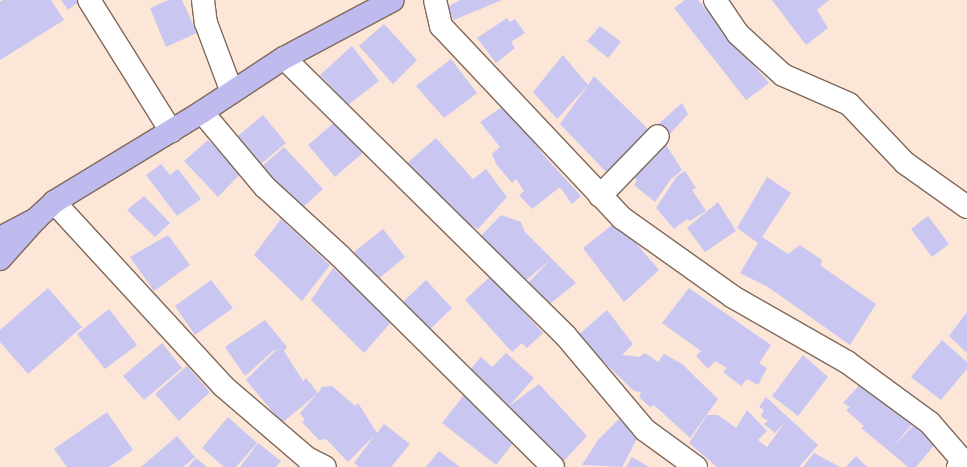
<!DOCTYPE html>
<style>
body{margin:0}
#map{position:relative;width:967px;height:467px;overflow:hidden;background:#fbe6d8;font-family:Ubuntu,sans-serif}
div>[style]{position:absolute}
.building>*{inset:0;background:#c9c6f2}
.roads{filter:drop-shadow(1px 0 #80695a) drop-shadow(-1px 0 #80695a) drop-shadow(0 1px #80695a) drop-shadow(0 -1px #80695a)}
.minor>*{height:22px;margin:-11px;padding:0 11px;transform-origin:11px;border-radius:11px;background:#fff}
.major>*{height:22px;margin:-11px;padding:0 11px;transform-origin:11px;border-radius:11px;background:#c0bbee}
span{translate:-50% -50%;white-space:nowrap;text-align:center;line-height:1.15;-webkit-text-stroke:3px #fff;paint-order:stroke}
</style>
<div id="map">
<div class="building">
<div style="clip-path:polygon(3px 0,51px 0,64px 20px,0 60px,0 2px)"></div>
<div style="clip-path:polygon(61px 0,81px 0,68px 10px)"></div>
<div style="clip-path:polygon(169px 0,182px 0,197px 33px,166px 47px,150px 8px)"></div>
<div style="clip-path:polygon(461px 0,502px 0,454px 20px,446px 7px)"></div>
<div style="clip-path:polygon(685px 0,698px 0,769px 83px,746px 100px,674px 8px)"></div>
<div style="clip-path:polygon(772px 0,829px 0,817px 10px,828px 28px,806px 45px)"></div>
<div style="clip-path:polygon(507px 18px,510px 22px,515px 19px,525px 33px,511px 42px,515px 48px,496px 63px,477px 38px)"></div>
<div style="clip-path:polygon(384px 24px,417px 60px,393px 84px,359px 46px)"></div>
<div style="clip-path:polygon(600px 26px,621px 42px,608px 58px,587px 41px)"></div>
<div style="clip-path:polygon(352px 46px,379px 81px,348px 105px,320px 75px)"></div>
<div style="clip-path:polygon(563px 55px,588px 85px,594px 76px,653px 134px,609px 175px,560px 124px,588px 85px,557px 119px,533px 92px)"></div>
<div style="clip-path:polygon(451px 59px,477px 93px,444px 118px,416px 86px)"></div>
<div style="clip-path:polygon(682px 103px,688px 114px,668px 136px,656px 126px)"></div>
<div style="clip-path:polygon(505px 105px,546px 158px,581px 196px,572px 204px,560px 187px,532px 209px,519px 195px,524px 191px,516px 179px,512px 183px,496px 164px,492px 154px,500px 147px,480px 122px)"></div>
<div style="clip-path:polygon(263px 115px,286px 143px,261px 164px,238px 136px)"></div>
<div style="clip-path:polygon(336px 121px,364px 152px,335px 177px,308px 145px)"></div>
<div style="clip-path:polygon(436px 138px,473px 179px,486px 169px,507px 197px,478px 229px,448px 212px,405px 165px)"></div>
<div style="clip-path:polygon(208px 140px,241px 173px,218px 197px,184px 161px)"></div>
<div style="clip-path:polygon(665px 143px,682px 170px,671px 179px,655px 202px,634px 185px,637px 180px,630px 173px)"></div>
<div style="clip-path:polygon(284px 147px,323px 189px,300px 210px,261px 167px)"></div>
<div style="clip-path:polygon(161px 164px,170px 175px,178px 169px,201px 199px,177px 216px,146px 175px)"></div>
<div style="clip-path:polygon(685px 171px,696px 188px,692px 190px,706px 211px,690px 221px,687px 219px,674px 229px,656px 208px,677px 176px)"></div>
<div style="clip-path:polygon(767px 177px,791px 193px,762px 237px,788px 254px,800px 245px,822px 260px,821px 266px,876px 304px,850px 345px,768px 287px,740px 273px,758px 243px,737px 228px)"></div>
<div style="clip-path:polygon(144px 196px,170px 223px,155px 237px,127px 210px)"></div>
<div style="clip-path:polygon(718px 202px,736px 231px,705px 252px,687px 228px)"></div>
<div style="clip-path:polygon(501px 215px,521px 222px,525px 232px,576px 283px,546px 307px,526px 285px,551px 259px,524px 282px,501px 256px,497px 260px,479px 238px)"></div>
<div style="clip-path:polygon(928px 216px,949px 244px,932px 257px,911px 229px)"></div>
<div style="clip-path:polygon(281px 219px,330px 265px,302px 301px,254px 255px)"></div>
<div style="clip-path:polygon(617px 221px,659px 270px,624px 302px,583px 248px)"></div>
<div style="clip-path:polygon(383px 229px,405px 257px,377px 280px,354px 252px)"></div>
<div style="clip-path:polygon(168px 235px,190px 265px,154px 291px,130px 257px)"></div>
<div style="clip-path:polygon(333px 268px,392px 321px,364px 353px,311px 300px)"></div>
<div style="clip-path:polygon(491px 276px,543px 333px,527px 348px,522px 343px,512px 352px,465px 300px)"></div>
<div style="clip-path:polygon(211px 280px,233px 308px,195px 335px,175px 306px)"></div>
<div style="clip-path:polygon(426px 280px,452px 308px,428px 331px,402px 303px)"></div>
<div style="clip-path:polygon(48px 288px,82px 327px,28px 374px,0 342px,0 330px)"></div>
<div style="clip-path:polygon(689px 288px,771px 345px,759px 363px,767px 368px,758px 385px,747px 379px,741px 386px,723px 372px,727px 368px,715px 361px,708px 369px,696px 356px,701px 351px,662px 323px)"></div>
<div style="clip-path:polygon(109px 309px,137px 345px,105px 369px,77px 334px)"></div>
<div style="clip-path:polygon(607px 310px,633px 344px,622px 355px,639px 357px,645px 353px,658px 362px,664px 354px,682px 364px,718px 399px,690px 438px,654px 405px,650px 407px,639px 397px,641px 392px,634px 391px,577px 336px)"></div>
<div style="clip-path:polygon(967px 312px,967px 353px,949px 336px)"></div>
<div style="clip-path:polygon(265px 320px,287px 347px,284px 351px,303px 381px,306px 378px,318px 393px,322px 387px,332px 386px,355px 406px,358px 403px,377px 433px,384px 424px,410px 444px,391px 467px,359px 467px,354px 463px,375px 435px,348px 462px,326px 439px,319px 440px,302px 422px,305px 420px,300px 413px,318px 393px,282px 423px,246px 380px,276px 350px,286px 347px,274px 350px,245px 376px,225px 347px)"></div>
<div style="clip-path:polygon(942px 340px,967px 362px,967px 369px,941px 400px,911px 377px)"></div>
<div style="clip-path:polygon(162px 343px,182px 368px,144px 400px,123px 376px)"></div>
<div style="clip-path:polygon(506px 353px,534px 378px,509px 406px,539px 384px,587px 436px,561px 464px,509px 406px,470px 370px,481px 357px,492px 367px)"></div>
<div style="clip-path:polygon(803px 355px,828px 377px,798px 416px,772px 396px)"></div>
<div style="clip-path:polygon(187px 366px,210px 392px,179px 421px,155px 394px)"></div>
<div style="clip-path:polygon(864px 380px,914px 422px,892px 448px,916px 423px,936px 443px,916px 467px,908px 467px,889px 451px,861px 428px,864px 426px,846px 410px,850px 407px,843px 403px)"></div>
<div style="clip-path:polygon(464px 395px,518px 437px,496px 465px,442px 423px)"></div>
<div style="clip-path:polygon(766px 397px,818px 445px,799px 467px,717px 467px,689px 443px,707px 415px,718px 415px,736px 428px,747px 410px,767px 431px,758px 440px,767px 447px,786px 421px,775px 433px,764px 424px,768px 421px,761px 416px,764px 410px,759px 407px)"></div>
<div style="clip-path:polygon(107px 412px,133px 450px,109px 467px,67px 467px,54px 449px)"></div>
<div style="clip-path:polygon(228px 417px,257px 443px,236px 467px,224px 467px,202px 448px)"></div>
<div style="clip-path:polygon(619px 419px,638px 437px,622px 467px,582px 465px,598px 440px)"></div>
<div style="clip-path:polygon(177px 436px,195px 457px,183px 467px,141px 467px)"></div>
<div style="clip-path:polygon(258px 443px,281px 461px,276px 467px,240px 467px)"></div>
<div style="clip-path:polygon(439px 451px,460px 467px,426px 467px)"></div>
<div style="clip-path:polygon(814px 453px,840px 467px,803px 467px)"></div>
<div style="clip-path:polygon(856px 456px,867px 467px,846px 467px)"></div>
<div style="clip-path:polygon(632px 457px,649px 467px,626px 467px)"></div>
<div style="clip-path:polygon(196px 458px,207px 467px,188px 467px)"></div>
</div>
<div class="roads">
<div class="minor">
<div style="left:89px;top:0;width:155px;rotate:58deg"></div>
<div style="left:203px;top:0;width:23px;rotate:83deg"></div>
<div style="left:206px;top:23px;width:74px;rotate:69.4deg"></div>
<div style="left:435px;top:0;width:27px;rotate:77deg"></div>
<div style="left:441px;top:26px;width:264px;rotate:46.7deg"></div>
<div style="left:622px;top:218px;width:136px;rotate:35.4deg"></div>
<div style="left:733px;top:297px;width:131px;rotate:29.7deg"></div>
<div style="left:847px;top:362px;width:103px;rotate:36.3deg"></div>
<div style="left:930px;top:423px;width:49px;rotate:49.1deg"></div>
<div style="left:962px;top:460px;width:8px;rotate:120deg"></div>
<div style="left:715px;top:0;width:41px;rotate:55.9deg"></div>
<div style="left:738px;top:34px;width:61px;rotate:42.3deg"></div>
<div style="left:783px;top:75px;width:72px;rotate:23.7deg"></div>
<div style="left:849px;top:104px;width:81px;rotate:46.5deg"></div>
<div style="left:905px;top:163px;width:76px;rotate:35.4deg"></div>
<div style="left:284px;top:58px;width:395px;rotate:44.6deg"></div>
<div style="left:565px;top:335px;width:124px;rotate:49.9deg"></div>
<div style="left:645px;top:430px;width:63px;rotate:36deg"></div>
<div style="left:202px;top:112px;width:98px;rotate:50deg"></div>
<div style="left:265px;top:187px;width:103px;rotate:42.6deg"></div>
<div style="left:341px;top:257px;width:298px;rotate:44.7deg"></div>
<div style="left:600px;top:196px;width:83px;rotate:-46deg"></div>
<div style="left:54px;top:202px;width:250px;rotate:47.4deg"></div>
<div style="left:223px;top:386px;width:111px;rotate:40.6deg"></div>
<div style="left:307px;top:458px;width:20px;rotate:27deg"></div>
</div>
<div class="major">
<div style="left:36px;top:219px;width:25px;rotate:-43deg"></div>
<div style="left:54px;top:202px;width:173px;rotate:-31.3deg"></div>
<div style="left:202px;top:112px;width:98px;rotate:-33.4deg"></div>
<div style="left:284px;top:58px;width:123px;rotate:-28deg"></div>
<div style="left:0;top:238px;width:41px;rotate:-27.8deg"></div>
<div style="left:36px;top:219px;width:54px;rotate:132deg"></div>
</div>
</div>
</div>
